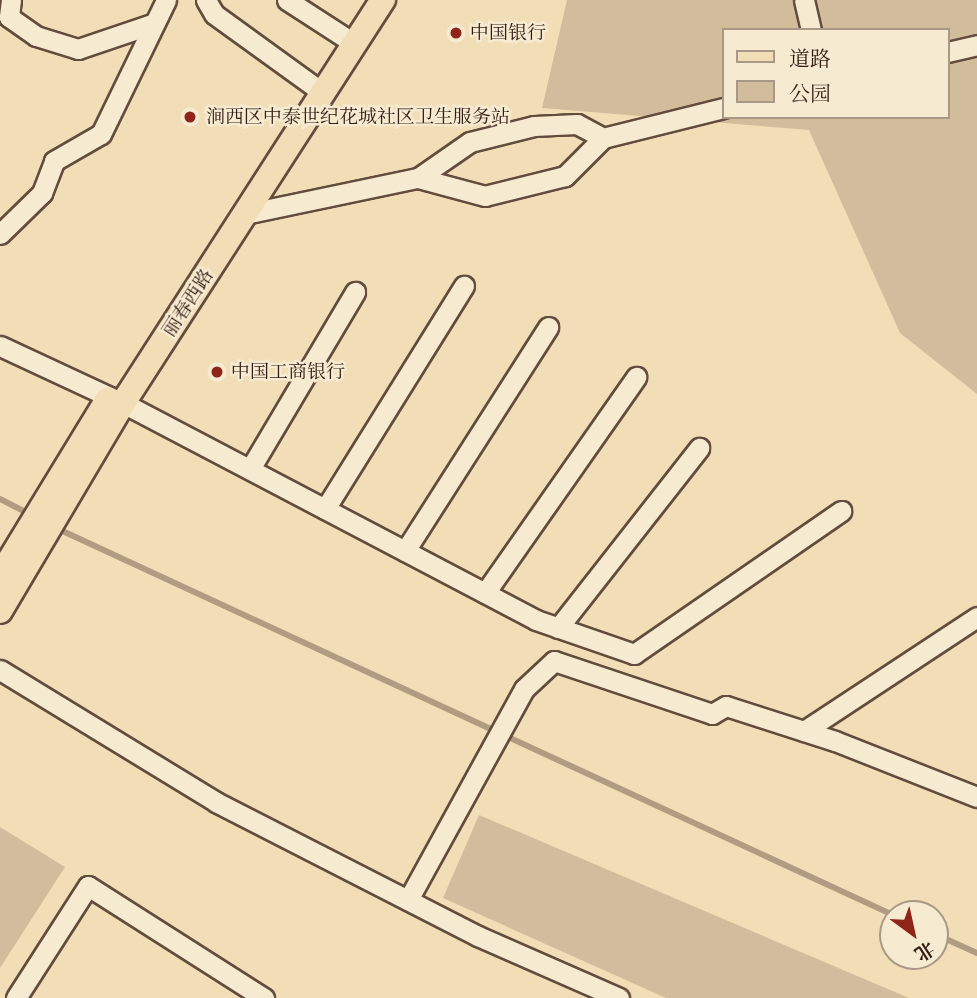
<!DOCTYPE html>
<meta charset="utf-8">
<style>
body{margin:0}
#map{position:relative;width:977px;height:998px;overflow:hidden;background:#f1deb7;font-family:"IM FELL Great Primer","Noto Serif SC",serif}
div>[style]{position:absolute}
.green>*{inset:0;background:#d1bd9b}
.stream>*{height:6px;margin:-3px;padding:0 3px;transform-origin:3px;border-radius:3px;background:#b09c80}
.roads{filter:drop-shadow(2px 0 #624c3d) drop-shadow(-2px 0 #624c3d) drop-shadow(0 2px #624c3d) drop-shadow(0 -2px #624c3d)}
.minor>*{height:19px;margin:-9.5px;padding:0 9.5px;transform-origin:9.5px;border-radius:9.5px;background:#f6ead0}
.major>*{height:24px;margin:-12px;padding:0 12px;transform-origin:12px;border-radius:12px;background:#f1deb7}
.dots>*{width:19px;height:19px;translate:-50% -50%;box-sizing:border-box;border:4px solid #f6ead0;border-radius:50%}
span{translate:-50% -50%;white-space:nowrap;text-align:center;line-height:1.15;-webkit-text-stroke:5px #f6ead0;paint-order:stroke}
.poi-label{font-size:19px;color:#321c14}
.left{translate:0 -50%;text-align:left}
.street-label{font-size:19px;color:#321c14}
.legend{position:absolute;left:722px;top:28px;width:228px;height:91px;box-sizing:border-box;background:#f6ead0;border:2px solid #a89885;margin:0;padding:9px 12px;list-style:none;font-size:21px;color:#321c14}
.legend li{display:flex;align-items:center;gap:14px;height:35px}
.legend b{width:35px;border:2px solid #a89885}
.north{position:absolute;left:879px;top:900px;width:70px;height:70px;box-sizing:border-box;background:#f6ead0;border:2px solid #a89885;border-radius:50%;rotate:147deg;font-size:19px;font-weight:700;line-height:28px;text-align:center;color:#321c14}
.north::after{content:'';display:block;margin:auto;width:24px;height:32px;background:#8f2418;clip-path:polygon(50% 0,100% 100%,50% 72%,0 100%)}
</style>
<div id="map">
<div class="green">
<div style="clip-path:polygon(evenodd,567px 0,977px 0,977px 394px,900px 333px,809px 130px,542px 108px,567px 0,723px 30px,947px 30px,947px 117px,723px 117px,723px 30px)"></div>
<div style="clip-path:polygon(479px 815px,909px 998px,666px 998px,443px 898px)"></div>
<div style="clip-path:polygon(0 827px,65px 867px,0 968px)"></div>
</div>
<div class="stream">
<div style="left:0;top:499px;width:35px;rotate:27deg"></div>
<div style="left:56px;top:528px;width:922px;rotate:24.81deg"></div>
<div style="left:935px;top:934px;width:46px;rotate:24.3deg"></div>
</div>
<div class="roads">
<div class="minor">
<div style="left:11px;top:0;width:17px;rotate:97deg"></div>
<div style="left:9px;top:17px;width:33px;rotate:35deg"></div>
<div style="left:36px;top:36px;width:44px;rotate:17.2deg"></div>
<div style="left:78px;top:49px;width:78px;rotate:-18.7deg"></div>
<div style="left:206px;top:0;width:16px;rotate:60deg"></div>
<div style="left:214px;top:14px;width:135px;rotate:35.9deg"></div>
<div style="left:287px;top:0;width:81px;rotate:32.9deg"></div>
<div style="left:804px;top:0;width:31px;rotate:77deg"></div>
<div style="left:947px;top:52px;width:31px;rotate:-13deg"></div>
<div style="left:603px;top:138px;width:124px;rotate:-14deg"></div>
<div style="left:245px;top:214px;width:177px;rotate:-11.8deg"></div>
<div style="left:418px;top:178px;width:63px;rotate:-34.7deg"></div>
<div style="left:470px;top:142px;width:66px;rotate:-14deg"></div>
<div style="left:534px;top:126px;width:43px;rotate:-2.7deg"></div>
<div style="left:577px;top:124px;width:30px;rotate:28deg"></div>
<div style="left:603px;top:138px;width:54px;rotate:135deg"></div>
<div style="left:565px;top:176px;width:82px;rotate:166deg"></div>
<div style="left:485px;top:196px;width:69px;rotate:-165deg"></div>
<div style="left:0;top:234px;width:59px;rotate:-44.3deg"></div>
<div style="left:42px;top:193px;width:34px;rotate:-69deg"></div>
<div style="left:54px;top:161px;width:54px;rotate:-29.9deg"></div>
<div style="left:101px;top:134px;width:149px;rotate:-64.1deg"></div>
<div style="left:0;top:346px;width:136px;rotate:24.9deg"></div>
<div style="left:123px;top:403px;width:467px;rotate:27.7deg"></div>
<div style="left:536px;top:620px;width:104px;rotate:19.1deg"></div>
<div style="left:634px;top:654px;width:252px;rotate:-34.6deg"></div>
<div style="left:250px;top:469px;width:206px;rotate:-59.3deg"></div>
<div style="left:325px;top:509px;width:263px;rotate:-58.1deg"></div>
<div style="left:405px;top:551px;width:266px;rotate:-57.4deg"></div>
<div style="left:485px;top:593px;width:264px;rotate:-55deg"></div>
<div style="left:558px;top:628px;width:229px;rotate:-51.9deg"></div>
<div style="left:0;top:670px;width:253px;rotate:31.4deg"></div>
<div style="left:216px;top:802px;width:294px;rotate:27.1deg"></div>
<div style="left:478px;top:936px;width:154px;rotate:23.7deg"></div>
<div style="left:804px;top:731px;width:207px;rotate:-33.4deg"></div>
<div style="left:408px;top:900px;width:241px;rotate:-61.2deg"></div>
<div style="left:524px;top:689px;width:41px;rotate:-43deg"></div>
<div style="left:554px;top:661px;width:167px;rotate:18.5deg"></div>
<div style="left:712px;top:714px;width:16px;rotate:-30deg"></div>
<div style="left:726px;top:706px;width:114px;rotate:17.8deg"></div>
<div style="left:835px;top:741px;width:153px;rotate:21.5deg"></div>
<div style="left:16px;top:998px;width:133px;rotate:-57.3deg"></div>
<div style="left:88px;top:886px;width:209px;rotate:32.5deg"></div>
</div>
<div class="major">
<div style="left:0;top:576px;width:207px;rotate:-58.6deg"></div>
<div style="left:0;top:611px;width:242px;rotate:-59.4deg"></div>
<div style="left:123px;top:403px;width:480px;rotate:-57.2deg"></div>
</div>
</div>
<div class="dots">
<div style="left:456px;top:33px;background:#8f2418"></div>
<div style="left:190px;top:117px;background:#8f2418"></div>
<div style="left:217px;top:372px;background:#8f2418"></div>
</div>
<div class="poi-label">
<span class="left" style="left:470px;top:33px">中国银行</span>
<span class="left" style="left:206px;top:117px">涧西区中泰世纪花城社区卫生服务站</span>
<span class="left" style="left:231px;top:372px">中国工商银行</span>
</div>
<div class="street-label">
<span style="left:188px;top:303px;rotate:-57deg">丽春西路</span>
</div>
<ul class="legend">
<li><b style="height:9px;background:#f1deb7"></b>道路</li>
<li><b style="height:19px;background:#d1bd9b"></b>公园</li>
</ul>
<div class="north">北</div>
</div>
